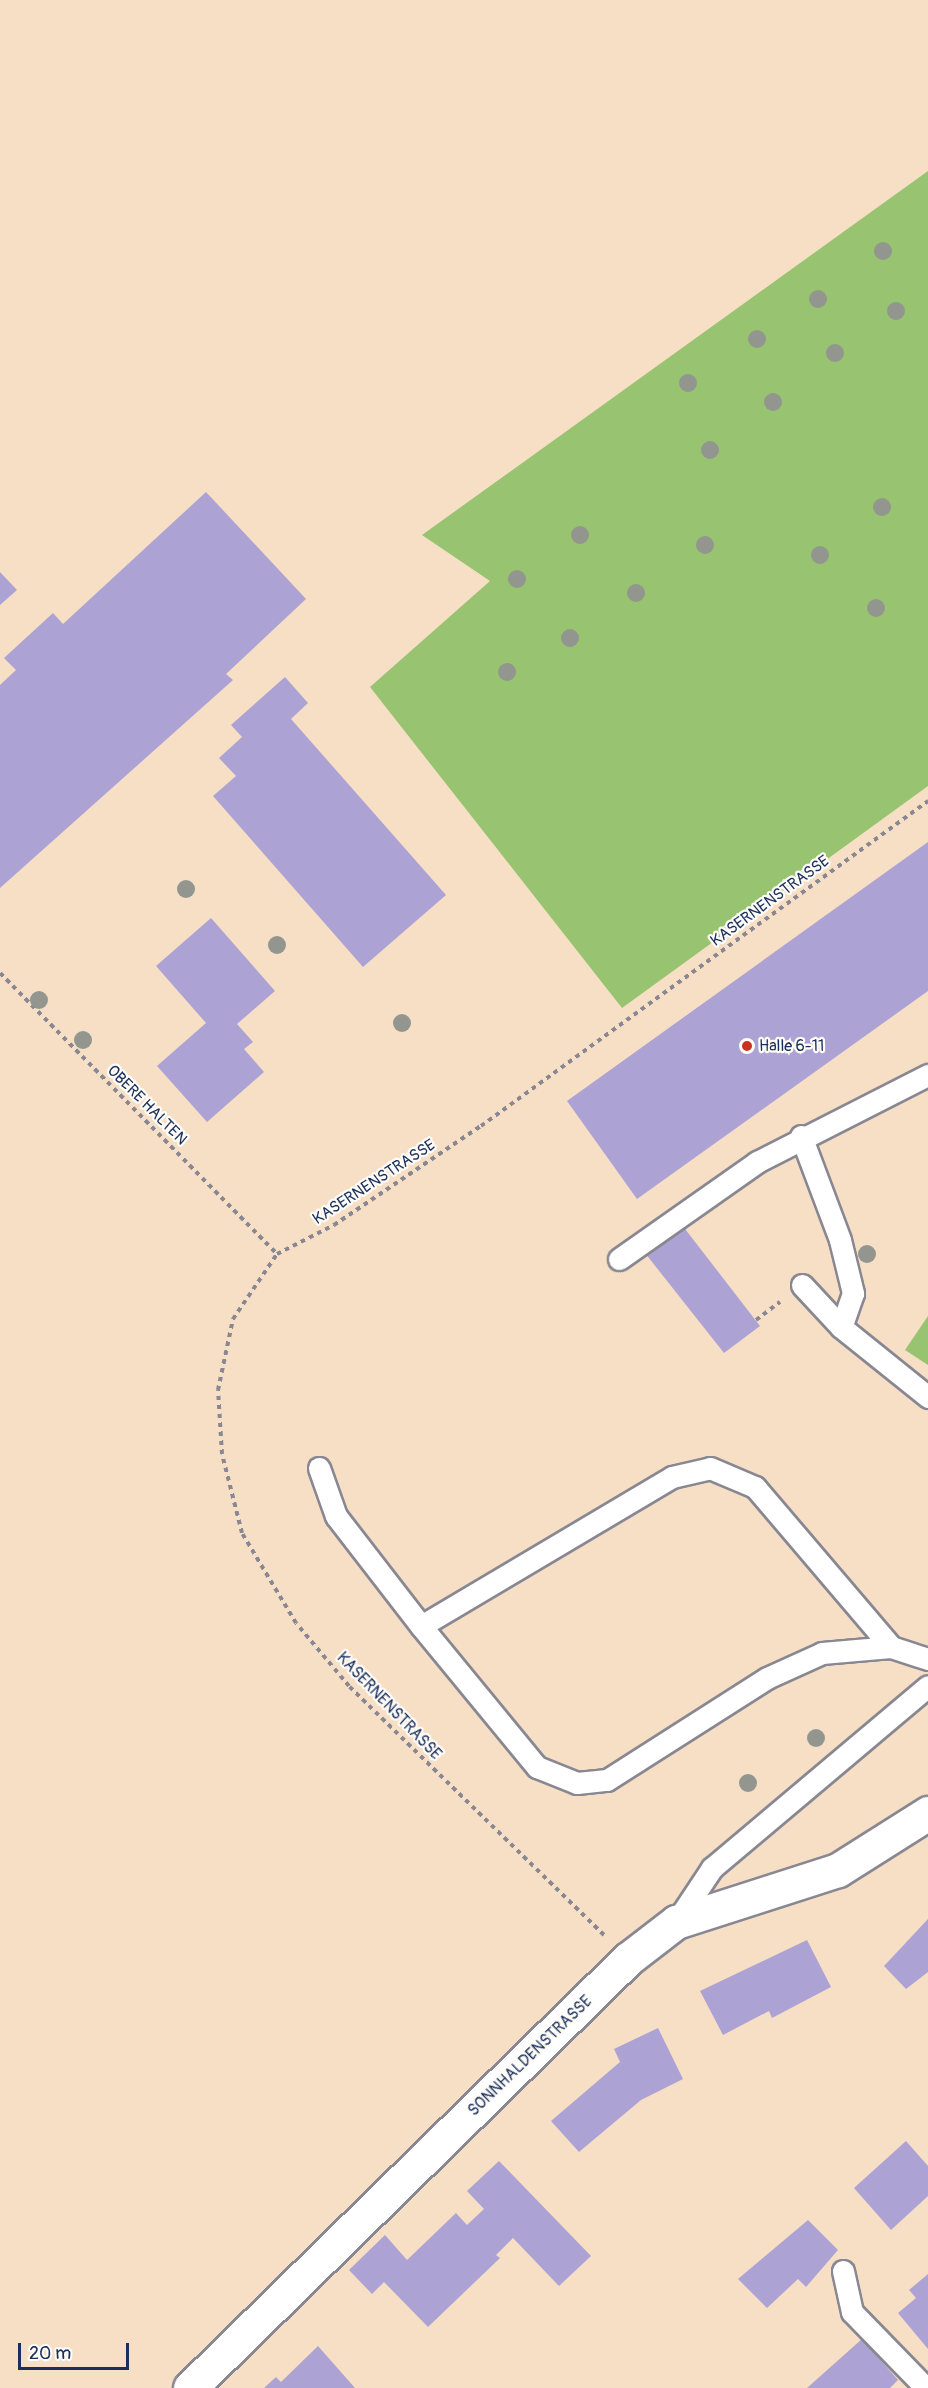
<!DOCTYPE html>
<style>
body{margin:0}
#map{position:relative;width:928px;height:2388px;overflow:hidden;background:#f6dfc5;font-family:Pangolin,sans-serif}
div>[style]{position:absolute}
.green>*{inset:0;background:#98c370}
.building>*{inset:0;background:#ada2d4}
.path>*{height:4px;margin-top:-2px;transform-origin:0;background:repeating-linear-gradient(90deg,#888792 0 4.5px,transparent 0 9px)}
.roads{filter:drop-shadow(2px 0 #888792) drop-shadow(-2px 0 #888792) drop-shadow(0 2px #888792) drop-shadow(0 -2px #888792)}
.lane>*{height:21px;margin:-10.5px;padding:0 10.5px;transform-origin:10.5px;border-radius:10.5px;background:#fff}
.street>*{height:33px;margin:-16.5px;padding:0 16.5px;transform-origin:16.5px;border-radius:16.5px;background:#fff}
.trees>*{width:18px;height:18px;margin:-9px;border-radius:50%;background:#92968f}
.dots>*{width:16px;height:16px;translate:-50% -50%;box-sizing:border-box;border:3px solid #fdfcf7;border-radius:50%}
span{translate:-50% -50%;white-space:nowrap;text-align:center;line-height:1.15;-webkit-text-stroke:4.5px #fdfcf7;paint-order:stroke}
.street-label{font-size:16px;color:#1b2f5e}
.poi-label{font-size:16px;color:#1b2f5e}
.left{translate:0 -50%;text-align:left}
.scale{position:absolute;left:18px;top:2343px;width:111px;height:27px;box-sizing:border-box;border:3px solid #1b2f5e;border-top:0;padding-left:8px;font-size:18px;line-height:21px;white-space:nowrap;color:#1b2f5e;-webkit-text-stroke:4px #fdfcf7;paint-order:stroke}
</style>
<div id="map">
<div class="green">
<div style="clip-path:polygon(928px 171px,928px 786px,622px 1008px,370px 687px,490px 581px,422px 535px)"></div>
<div style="clip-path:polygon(928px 1316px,928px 1365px,905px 1350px)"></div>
</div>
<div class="building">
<div style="clip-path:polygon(206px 492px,306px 599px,226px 674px,233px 680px,0 888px,0 685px,16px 670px,4px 658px,53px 613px,63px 624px)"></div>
<div style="clip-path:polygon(0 572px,17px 590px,0 605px)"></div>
<div style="clip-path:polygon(285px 677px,308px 703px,291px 719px,446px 895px,363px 967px,213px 796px,236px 776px,219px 758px,242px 737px,231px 725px)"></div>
<div style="clip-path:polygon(928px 842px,928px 991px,637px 1199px,567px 1101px)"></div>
<div style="clip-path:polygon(211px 918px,275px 991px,237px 1024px,253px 1042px,244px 1049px,264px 1072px,207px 1122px,157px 1066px,206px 1023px,156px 966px)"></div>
<div style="clip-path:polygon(682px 1225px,760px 1326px,724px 1353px,645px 1253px)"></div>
<div style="clip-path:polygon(928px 1919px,928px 1972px,906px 1989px,884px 1966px)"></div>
<div style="clip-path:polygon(807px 1940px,831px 1987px,772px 2018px,769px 2011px,723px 2035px,700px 1991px)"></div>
<div style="clip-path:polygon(658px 2028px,683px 2079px,641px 2100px,579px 2152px,551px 2121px,620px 2062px,614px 2049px)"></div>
<div style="clip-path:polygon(906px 2141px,928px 2166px,928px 2196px,891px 2230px,854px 2188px)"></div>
<div style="clip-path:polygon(499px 2161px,591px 2256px,559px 2286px,513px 2238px,496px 2255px,500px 2258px,428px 2327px,384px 2282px,372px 2294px,349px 2270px,385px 2235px,407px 2260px,456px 2213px,467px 2225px,484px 2209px,467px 2191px)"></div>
<div style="clip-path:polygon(808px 2220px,838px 2250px,806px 2287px,798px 2279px,767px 2308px,738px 2279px)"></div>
<div style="clip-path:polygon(928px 2274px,928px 2349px,898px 2313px,916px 2298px,909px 2290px)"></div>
<div style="clip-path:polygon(862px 2339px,898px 2380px,890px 2388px,807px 2388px)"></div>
<div style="clip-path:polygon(318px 2346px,355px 2388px,264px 2388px,276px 2377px,281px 2382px)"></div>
</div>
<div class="path">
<div style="left:0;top:973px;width:395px;rotate:45.4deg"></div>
<div style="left:756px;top:1320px;width:30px;rotate:-37deg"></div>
<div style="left:604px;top:1935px;width:356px;rotate:-135.7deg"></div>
<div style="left:349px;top:1686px;width:82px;rotate:-130.1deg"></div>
<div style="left:296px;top:1623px;width:105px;rotate:-121deg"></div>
<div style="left:242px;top:1533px;width:81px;rotate:-104.2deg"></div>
<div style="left:222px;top:1454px;width:64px;rotate:-93.6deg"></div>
<div style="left:218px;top:1390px;width:73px;rotate:-78.1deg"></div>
<div style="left:233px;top:1319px;width:78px;rotate:-55.9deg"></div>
<div style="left:277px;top:1254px;width:64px;rotate:-27deg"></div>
<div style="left:334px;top:1225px;width:177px;rotate:-34deg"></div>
<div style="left:481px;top:1126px;width:553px;rotate:-36.02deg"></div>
</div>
<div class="roads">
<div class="lane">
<div style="left:801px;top:1136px;width:111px;rotate:69.4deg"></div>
<div style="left:840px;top:1240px;width:55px;rotate:76.2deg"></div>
<div style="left:853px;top:1293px;width:36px;rotate:109deg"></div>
<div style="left:841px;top:1327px;width:112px;rotate:38.8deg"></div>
<div style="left:619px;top:1259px;width:169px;rotate:-35.1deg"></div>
<div style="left:757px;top:1162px;width:192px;rotate:-27deg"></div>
<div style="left:802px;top:1285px;width:57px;rotate:47.1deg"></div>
<div style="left:319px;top:1468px;width:51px;rotate:70.5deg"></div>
<div style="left:336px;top:1516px;width:139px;rotate:52.3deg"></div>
<div style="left:421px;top:1626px;width:183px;rotate:50.6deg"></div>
<div style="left:537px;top:1767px;width:43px;rotate:21.8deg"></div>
<div style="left:577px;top:1783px;width:30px;rotate:-6deg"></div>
<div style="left:607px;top:1780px;width:190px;rotate:-32.5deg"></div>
<div style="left:767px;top:1678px;width:60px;rotate:-24.4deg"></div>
<div style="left:822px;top:1653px;width:69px;rotate:-5deg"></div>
<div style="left:891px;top:1647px;width:39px;rotate:18deg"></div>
<div style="left:421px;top:1626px;width:292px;rotate:-30.7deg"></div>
<div style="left:672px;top:1477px;width:39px;rotate:-13deg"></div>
<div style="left:710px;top:1468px;width:49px;rotate:22.9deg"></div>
<div style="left:755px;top:1487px;width:210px;rotate:49.6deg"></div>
<div style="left:676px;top:1922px;width:65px;rotate:-56.3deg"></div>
<div style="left:712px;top:1868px;width:282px;rotate:-40.1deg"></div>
<div style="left:843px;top:2271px;width:42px;rotate:77.6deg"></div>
<div style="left:852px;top:2312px;width:106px;rotate:45.8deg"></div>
</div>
<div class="street">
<div style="left:190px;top:2388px;width:613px;rotate:-44.41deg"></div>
<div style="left:628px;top:1959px;width:61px;rotate:-37.6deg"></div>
<div style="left:676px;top:1922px;width:170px;rotate:-17.8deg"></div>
<div style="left:838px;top:1870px;width:107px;rotate:-32.3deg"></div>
</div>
</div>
<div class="trees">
<div style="left:883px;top:251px"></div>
<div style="left:818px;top:299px"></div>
<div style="left:896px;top:311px"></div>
<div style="left:757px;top:339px"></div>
<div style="left:835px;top:353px"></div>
<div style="left:688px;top:383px"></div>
<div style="left:773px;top:402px"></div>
<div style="left:710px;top:450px"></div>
<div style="left:882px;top:507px"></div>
<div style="left:580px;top:535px"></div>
<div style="left:705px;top:545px"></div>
<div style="left:820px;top:555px"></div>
<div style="left:517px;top:579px"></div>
<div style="left:636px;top:593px"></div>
<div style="left:876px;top:608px"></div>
<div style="left:570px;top:638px"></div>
<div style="left:507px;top:672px"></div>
<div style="left:186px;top:889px"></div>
<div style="left:277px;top:945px"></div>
<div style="left:39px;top:1000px"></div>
<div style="left:402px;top:1023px"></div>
<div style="left:83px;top:1040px"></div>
<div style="left:867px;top:1254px"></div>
<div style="left:816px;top:1738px"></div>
<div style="left:748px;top:1783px"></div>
</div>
<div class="dots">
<div style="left:747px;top:1046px;background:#c8321e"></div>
</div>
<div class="street-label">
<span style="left:770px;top:901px;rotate:-36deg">KASERNENSTRASSE</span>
<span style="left:147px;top:1105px;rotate:45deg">OBERE HALTEN</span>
<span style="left:374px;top:1182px;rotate:-33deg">KASERNENSTRASSE</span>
<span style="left:389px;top:1706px;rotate:46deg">KASERNENSTRASSE</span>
<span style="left:530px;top:2056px;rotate:-44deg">SONNHALDENSTRASSE</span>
</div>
<div class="poi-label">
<span class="left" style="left:759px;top:1046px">Halle 6-11</span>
</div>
<div class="scale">20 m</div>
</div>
